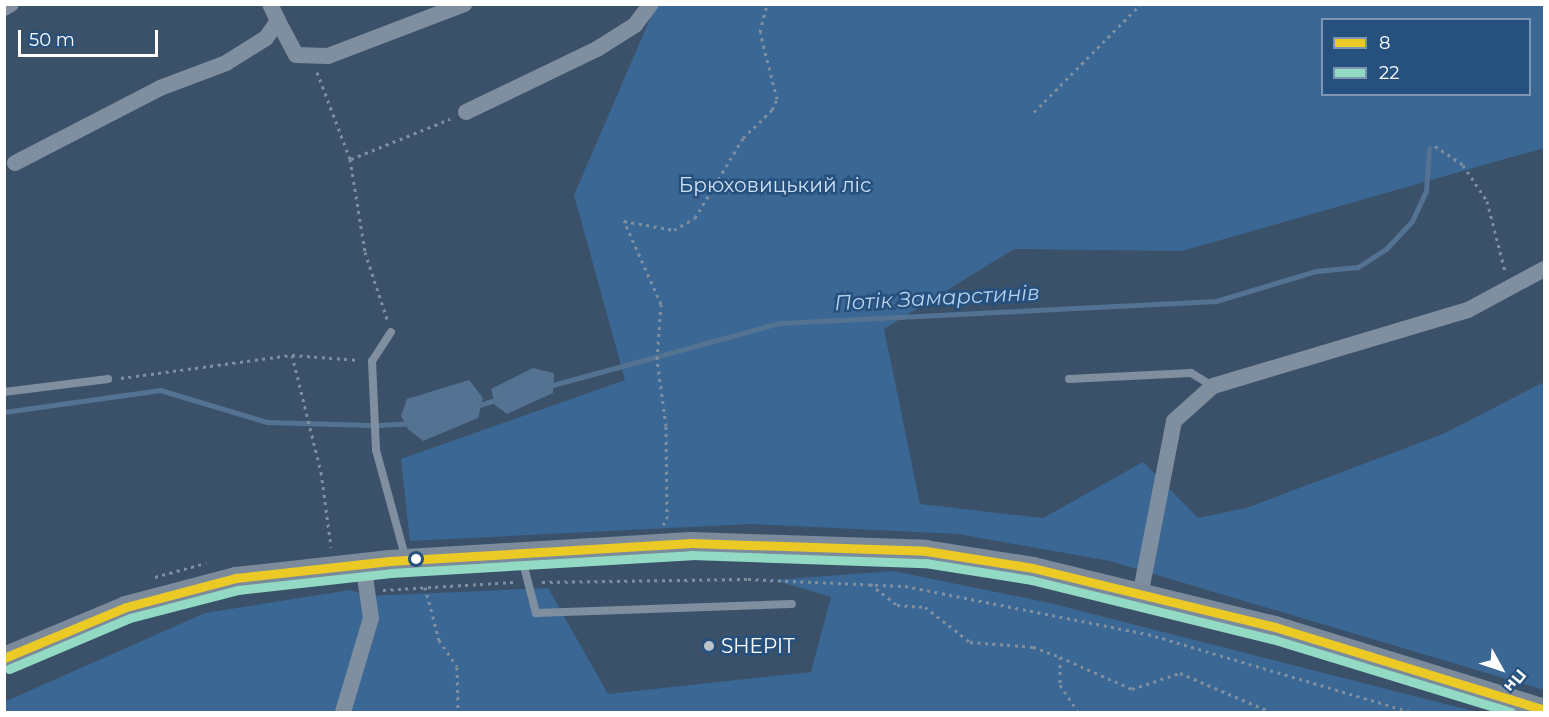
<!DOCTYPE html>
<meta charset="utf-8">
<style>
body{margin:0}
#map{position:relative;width:1549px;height:717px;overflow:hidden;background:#3a5169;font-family:Montserrat,sans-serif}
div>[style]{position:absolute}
.green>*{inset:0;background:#3a6793}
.water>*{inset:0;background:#547291}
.stream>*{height:5px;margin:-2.5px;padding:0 2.5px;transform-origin:2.5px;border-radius:2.5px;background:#547291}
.path>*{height:3px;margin-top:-1.5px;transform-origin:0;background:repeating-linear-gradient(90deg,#7f8fa0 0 3px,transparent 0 7.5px)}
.service>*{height:8px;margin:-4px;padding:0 4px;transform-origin:4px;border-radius:4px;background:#7f8fa0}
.minor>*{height:16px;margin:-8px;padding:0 8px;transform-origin:8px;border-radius:8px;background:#7f8fa0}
.secondary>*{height:22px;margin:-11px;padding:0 11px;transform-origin:11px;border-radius:11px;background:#7b8b9b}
.bus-1>*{height:9px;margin:-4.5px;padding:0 4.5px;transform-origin:4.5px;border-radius:4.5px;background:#ebca26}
.bus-2>*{height:9px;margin:-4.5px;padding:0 4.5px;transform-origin:4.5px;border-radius:4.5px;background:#92dac3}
.dots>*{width:16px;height:16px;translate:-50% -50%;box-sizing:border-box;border:3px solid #26507d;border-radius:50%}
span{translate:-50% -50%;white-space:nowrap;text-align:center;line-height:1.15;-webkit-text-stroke:5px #26507d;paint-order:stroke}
.park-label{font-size:20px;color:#cee1f4}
.poi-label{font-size:20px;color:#fff}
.left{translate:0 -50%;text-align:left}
.water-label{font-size:21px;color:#b6d2ed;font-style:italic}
.frame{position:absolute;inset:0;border:6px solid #fff;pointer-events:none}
.legend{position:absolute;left:1321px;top:18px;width:210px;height:78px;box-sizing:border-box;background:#26507d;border:2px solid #7d96b1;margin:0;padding:8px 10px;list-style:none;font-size:18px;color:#fff}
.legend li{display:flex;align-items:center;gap:12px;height:30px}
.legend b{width:30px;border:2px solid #7d96b1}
.north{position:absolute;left:1471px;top:639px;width:60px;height:60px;-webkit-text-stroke:4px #26507d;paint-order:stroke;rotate:130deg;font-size:16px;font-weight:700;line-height:24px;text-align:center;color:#fff}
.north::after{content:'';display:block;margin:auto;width:21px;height:27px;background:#fff;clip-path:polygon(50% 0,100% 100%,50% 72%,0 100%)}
.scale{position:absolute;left:18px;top:30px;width:140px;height:27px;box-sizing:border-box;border:3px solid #fff;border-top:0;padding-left:8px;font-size:18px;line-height:21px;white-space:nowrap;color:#fff;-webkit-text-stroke:4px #26507d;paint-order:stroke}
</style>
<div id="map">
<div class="green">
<div style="clip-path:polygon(evenodd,656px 5px,1544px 5px,1544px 148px,1182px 251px,1014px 249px,884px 329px,920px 504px,1043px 518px,1143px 462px,1198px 518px,1246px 508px,1443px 434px,1544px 382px,1544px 690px,1110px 561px,958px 534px,751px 524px,410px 541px,401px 459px,625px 380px,574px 195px,656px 5px,1322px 20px,1530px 20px,1530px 94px,1322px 94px,1322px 20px)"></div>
<div style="clip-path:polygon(893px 571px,1050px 603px,1477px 712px,5px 712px,4px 702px,205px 613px,350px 590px,368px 596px,548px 588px,608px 694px,811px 672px,831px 597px,774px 580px)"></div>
</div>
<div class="water">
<div style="clip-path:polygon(533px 368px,554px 373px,553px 393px,507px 414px,495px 405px,491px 389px)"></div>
<div style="clip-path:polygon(469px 380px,483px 398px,478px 418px,423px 441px,408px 429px,401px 416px,407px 399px)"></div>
</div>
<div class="stream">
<div style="left:549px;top:386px;width:239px;rotate:-15.3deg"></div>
<div style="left:780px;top:323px;width:437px;rotate:-2.9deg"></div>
<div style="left:1216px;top:301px;width:104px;rotate:-16.7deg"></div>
<div style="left:1316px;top:271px;width:42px;rotate:-5.4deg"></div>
<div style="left:1358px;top:267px;width:33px;rotate:-33deg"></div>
<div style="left:1386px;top:249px;width:38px;rotate:-47deg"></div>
<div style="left:1412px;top:221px;width:33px;rotate:-65deg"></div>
<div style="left:1426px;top:191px;width:43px;rotate:-86deg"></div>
<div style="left:476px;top:406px;width:24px;rotate:-17deg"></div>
<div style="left:4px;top:412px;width:158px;rotate:-8deg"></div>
<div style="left:160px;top:390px;width:112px;rotate:16.7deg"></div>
<div style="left:267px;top:422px;width:104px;rotate:1.7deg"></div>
<div style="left:379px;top:425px;width:33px;rotate:-3deg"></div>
</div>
<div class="path">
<div style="left:317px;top:72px;width:93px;rotate:69.2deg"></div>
<div style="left:350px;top:159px;width:94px;rotate:80.8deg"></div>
<div style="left:365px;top:252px;width:71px;rotate:71.8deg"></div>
<div style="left:1034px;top:112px;width:152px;rotate:-45.3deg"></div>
<div style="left:1435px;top:146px;width:34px;rotate:34deg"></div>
<div style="left:1463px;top:165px;width:43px;rotate:56.3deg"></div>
<div style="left:1487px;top:201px;width:72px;rotate:75.6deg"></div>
<div style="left:351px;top:159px;width:107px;rotate:-22deg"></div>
<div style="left:292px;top:355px;width:121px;rotate:76.1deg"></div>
<div style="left:321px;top:472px;width:76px;rotate:82.4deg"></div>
<div style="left:121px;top:378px;width:173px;rotate:-7.7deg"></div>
<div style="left:292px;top:355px;width:67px;rotate:4.3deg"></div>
<div style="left:663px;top:525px;width:7px;rotate:-56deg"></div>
<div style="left:667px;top:519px;width:93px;rotate:-90.6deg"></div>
<div style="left:666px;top:426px;width:68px;rotate:-97.7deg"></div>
<div style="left:657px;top:359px;width:55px;rotate:-85.8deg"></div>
<div style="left:661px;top:304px;width:91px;rotate:-114deg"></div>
<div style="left:624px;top:221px;width:51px;rotate:10.2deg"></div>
<div style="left:674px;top:230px;width:24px;rotate:-30deg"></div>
<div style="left:695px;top:218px;width:93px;rotate:-59deg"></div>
<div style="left:743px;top:138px;width:40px;rotate:-44deg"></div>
<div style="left:772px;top:110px;width:12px;rotate:-66deg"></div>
<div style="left:777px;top:99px;width:69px;rotate:-104.2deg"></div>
<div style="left:760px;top:32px;width:29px;rotate:-76deg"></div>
<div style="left:155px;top:577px;width:53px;rotate:-15.4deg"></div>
<div style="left:542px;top:582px;width:206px;rotate:-0.8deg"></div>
<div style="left:748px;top:579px;width:157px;rotate:2.6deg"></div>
<div style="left:905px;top:586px;width:248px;rotate:11.2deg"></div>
<div style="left:1148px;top:634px;width:274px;rotate:16.5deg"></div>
<div style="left:870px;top:584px;width:34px;rotate:38deg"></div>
<div style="left:897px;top:605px;width:28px;rotate:4deg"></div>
<div style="left:925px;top:607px;width:57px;rotate:37.9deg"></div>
<div style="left:970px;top:642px;width:63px;rotate:4.5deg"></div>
<div style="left:1033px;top:647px;width:29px;rotate:20deg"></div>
<div style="left:1060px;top:657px;width:28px;rotate:90deg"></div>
<div style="left:1060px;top:685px;width:32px;rotate:56deg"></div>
<div style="left:425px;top:587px;width:55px;rotate:75.2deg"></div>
<div style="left:439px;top:640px;width:32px;rotate:56deg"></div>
<div style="left:457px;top:667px;width:45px;rotate:88.7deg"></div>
<div style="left:383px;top:590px;width:131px;rotate:-3.5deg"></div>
<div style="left:1060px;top:657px;width:79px;rotate:24deg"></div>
<div style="left:1132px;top:689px;width:51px;rotate:-18.4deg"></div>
<div style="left:1180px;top:673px;width:99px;rotate:23.2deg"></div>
</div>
<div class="service">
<div style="left:391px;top:332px;width:35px;rotate:123deg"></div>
<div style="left:372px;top:361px;width:89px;rotate:87.4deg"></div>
<div style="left:376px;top:450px;width:114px;rotate:74.7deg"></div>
<div style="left:1069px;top:379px;width:122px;rotate:-2.8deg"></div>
<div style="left:1191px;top:373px;width:26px;rotate:31deg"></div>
<div style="left:4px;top:392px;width:105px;rotate:-7.1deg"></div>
<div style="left:521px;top:555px;width:60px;rotate:75.5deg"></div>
<div style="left:536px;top:613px;width:256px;rotate:-2deg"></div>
</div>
<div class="minor">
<div style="left:4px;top:8px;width:8px;rotate:-30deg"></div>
<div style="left:278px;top:21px;width:38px;rotate:62deg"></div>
<div style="left:296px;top:55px;width:32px;rotate:2deg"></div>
<div style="left:328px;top:56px;width:146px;rotate:-20.9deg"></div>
<div style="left:466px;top:112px;width:145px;rotate:-25.7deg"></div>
<div style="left:597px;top:49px;width:45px;rotate:-32.3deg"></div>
<div style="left:635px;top:25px;width:26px;rotate:-53deg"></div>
<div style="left:15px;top:163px;width:163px;rotate:-27.3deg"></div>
<div style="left:160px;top:88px;width:71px;rotate:-20.7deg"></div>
<div style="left:226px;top:63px;width:47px;rotate:-32deg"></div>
<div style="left:266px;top:38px;width:21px;rotate:-55deg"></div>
<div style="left:278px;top:21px;width:19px;rotate:-115deg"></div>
<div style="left:1141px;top:591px;width:173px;rotate:-79deg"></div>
<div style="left:1174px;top:421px;width:52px;rotate:-41.9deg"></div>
<div style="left:1213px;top:386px;width:266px;rotate:-16.6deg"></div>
<div style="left:1468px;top:310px;width:86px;rotate:-28.3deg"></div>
<div style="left:343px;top:712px;width:98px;rotate:-73.4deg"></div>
<div style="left:371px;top:618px;width:56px;rotate:-98.3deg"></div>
</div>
<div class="secondary">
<div style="left:4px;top:658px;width:132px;rotate:-22.7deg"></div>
<div style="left:126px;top:607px;width:114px;rotate:-14.8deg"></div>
<div style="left:236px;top:578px;width:155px;rotate:-6.3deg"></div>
<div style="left:390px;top:561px;width:302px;rotate:-3.4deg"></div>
<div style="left:691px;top:543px;width:235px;rotate:1.9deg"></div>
<div style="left:926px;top:551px;width:108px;rotate:9deg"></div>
<div style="left:1033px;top:568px;width:249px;rotate:13.7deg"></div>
<div style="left:1275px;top:627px;width:282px;rotate:17.1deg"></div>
</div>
<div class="bus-1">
<div style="left:4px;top:658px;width:132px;rotate:-22.7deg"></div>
<div style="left:126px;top:607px;width:114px;rotate:-14.8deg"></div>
<div style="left:236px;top:578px;width:155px;rotate:-6.3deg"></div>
<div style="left:390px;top:561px;width:302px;rotate:-3.4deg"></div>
<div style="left:691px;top:543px;width:235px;rotate:1.9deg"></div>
<div style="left:926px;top:551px;width:108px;rotate:9deg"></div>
<div style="left:1033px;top:568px;width:249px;rotate:13.7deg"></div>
<div style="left:1275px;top:627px;width:282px;rotate:17.1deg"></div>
</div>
<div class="bus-2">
<div style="left:9px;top:669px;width:131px;rotate:-22.9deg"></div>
<div style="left:130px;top:618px;width:112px;rotate:-14.5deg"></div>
<div style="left:238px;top:590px;width:154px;rotate:-6.3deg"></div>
<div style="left:391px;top:573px;width:301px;rotate:-3.4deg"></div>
<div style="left:691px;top:555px;width:234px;rotate:2deg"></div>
<div style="left:925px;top:563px;width:107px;rotate:9.1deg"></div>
<div style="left:1031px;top:580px;width:248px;rotate:13.8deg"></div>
<div style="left:1272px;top:639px;width:250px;rotate:17deg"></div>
</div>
<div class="dots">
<div style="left:416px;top:559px;background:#fff"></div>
<div style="left:709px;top:646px;background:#bac2ca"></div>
</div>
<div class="park-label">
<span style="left:775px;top:185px">Брюховицький ліс</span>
</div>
<div class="poi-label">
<span class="left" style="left:721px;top:646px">SHEPIT</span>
</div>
<div class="water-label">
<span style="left:937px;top:298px;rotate:-3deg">Потік Замарстинів</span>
</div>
<div class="frame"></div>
<ul class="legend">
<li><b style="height:8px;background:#ebca26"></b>8</li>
<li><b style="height:8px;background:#92dac3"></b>22</li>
</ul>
<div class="north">Пн</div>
<div class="scale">50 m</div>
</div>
